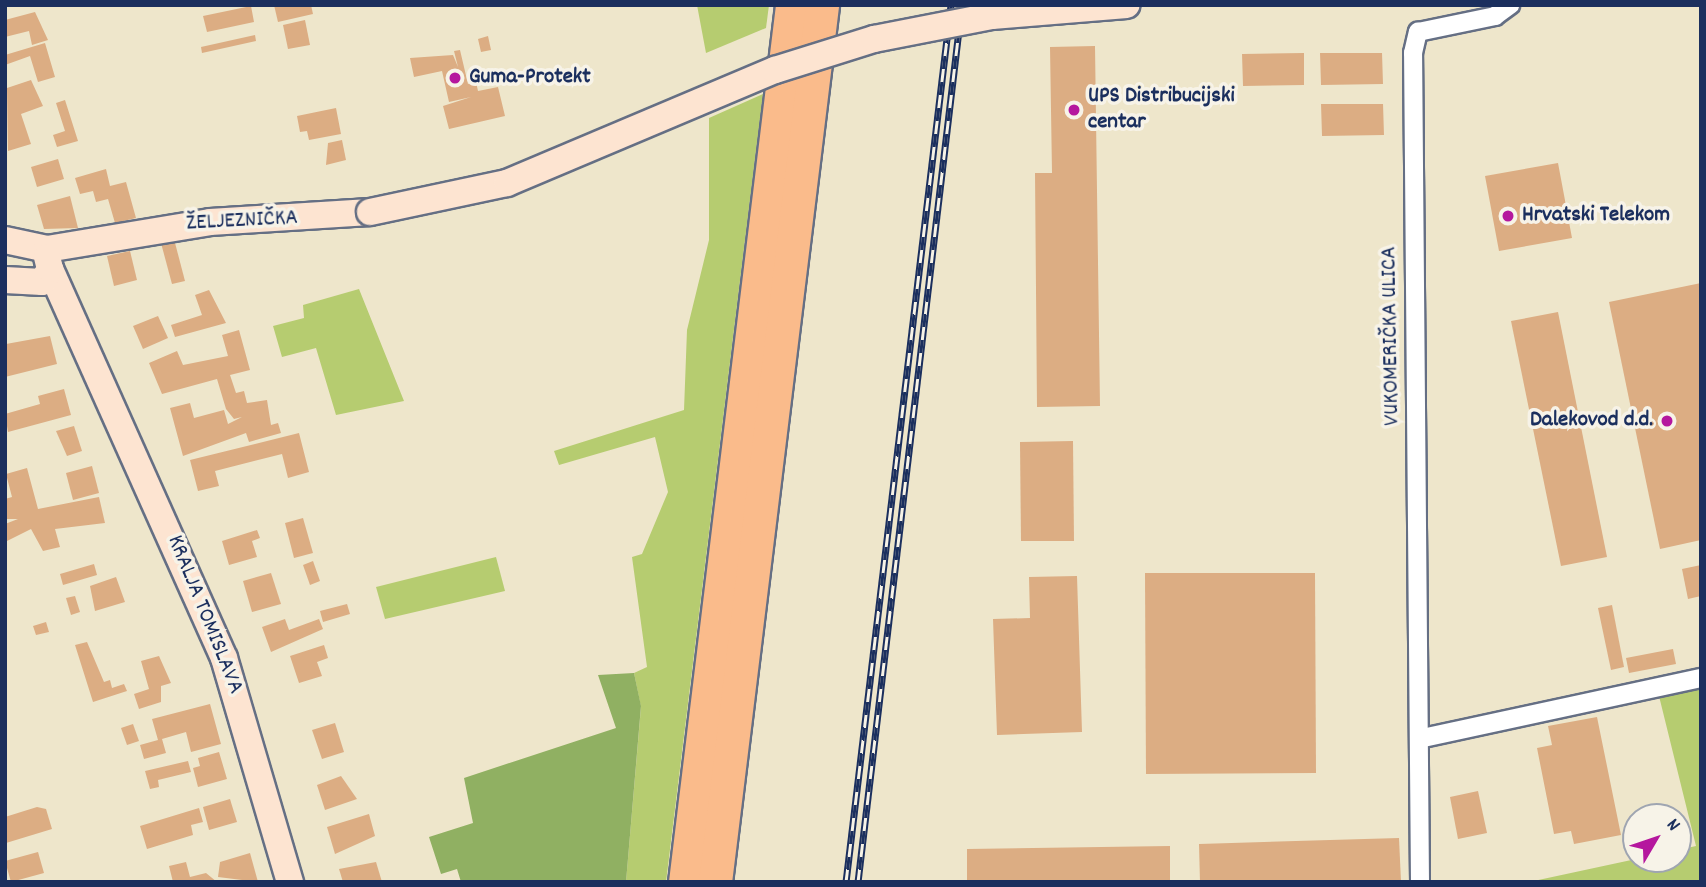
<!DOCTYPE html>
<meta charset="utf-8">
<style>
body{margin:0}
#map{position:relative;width:1706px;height:887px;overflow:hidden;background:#eee6cb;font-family:Dekko,sans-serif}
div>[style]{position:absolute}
.green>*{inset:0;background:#b6cc70}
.forest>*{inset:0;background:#90b062}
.building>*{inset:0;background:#dcad83}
.roads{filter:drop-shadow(2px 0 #656f84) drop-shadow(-2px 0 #656f84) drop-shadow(0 2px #656f84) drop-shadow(0 -2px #656f84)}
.street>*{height:18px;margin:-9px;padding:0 9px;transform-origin:9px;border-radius:9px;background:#fff}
.secondary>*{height:26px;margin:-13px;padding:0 13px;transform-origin:13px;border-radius:13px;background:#fde4d1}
.highway>*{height:33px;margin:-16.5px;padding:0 16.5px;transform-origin:16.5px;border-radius:16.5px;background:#fabb8b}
.rail>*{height:7px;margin-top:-3.5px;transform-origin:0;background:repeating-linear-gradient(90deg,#f7f3e8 0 13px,#1b2f5e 0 26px);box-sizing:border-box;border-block:2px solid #1b2f5e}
.bridges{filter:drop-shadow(2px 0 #656f84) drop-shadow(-2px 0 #656f84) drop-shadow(0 2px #656f84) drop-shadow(0 -2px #656f84)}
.secondary-bridge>*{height:26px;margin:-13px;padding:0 13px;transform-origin:13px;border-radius:13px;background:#fde4d1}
.dots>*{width:19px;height:19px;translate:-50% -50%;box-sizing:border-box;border:4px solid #f7f3e8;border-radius:50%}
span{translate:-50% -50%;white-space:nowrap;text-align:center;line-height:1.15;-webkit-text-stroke:7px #f7f3e8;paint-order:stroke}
.poi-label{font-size:23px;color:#1b2f5e;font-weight:700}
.left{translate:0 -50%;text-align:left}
.right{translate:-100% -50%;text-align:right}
.street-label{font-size:23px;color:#1b2f5e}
.frame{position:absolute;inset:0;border:7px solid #1b2f5e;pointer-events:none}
.north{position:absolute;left:1622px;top:803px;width:70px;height:70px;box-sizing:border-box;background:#f7f3e8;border:2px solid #9fa5b1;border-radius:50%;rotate:51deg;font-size:19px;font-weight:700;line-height:28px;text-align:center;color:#1b2f5e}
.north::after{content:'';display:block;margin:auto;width:24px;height:32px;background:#b5179e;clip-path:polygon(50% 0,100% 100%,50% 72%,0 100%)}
</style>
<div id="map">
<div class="green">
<div style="clip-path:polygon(697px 5px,769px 5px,766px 28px,706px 53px)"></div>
<div style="clip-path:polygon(763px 94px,666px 882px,626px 882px,641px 707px,634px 673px,647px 667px,632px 557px,642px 554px,668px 492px,655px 437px,559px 465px,554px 451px,684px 410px,687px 330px,709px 240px,709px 118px)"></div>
<div style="clip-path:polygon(359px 289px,404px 401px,336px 415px,316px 348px,282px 357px,273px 326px,304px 318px,303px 305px)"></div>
<div style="clip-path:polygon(496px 557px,505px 591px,385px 619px,376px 587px)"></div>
<div style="clip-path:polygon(1701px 687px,1701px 882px,1529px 882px,1636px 859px,1678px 859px,1678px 850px,1696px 846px,1659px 696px)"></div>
</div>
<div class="forest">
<div style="clip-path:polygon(634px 673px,641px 706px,626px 882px,461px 882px,457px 869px,441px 874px,429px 837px,473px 823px,464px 778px,616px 728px,598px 675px)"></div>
</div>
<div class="building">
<div style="clip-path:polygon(274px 5px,311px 5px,313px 14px,278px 22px)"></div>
<div style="clip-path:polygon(251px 6px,254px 22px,207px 32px,203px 16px)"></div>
<div style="clip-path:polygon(35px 12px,48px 40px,32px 45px,29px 31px,5px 37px,5px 20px)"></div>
<div style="clip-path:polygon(305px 20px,310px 45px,288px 49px,283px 25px)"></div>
<div style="clip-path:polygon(255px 35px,256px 41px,202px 53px,201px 47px)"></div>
<div style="clip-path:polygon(488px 36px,491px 50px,481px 52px,478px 39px)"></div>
<div style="clip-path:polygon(45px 43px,55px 77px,38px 82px,30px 56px,5px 65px,5px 55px)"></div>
<div style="clip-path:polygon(1095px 46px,1100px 406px,1037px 407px,1035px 173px,1052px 173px,1050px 47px)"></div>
<div style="clip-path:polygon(460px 50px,468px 84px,476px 82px,478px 91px,498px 87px,505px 116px,449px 129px,443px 106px,471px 97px,449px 102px,442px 71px,414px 77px,410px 58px,453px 55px,458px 67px,454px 51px)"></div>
<div style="clip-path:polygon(1304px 53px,1304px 85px,1243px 86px,1242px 54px)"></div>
<div style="clip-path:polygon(1320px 53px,1382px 53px,1383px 84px,1321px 85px)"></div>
<div style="clip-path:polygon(31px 80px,43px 106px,21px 114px,31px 144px,8px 151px,7px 88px)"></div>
<div style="clip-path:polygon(65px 100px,78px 141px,57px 147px,53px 135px,65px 131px,56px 103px)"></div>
<div style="clip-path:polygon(1321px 104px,1383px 104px,1384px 135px,1322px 136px)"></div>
<div style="clip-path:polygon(336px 108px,341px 134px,309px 140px,307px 131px,300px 132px,297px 116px)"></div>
<div style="clip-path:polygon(342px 140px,346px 160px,326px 165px,328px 143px)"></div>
<div style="clip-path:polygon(58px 159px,64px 179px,37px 187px,31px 167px)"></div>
<div style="clip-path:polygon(1558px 163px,1572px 238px,1499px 251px,1485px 176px)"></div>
<div style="clip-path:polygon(106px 169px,110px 186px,126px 182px,136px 218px,115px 223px,108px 199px,96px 202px,93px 191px,80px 194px,75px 178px)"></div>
<div style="clip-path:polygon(70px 196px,78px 228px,44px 229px,37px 205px)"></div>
<div style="clip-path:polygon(174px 239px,185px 281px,172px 284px,161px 243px)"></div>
<div style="clip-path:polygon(130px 251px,137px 280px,114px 286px,107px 256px)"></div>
<div style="clip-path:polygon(1701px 283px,1701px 540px,1660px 549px,1609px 302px)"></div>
<div style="clip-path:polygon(209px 290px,226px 323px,175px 337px,171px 325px,202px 315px,195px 295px)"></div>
<div style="clip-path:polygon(1558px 312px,1607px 557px,1561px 566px,1511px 321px)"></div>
<div style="clip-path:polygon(158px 316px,168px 338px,143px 349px,133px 326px)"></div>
<div style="clip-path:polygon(239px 330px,250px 370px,230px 375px,236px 393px,244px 391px,247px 403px,267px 400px,271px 425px,278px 423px,281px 433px,249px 442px,246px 433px,183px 456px,170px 408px,190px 403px,194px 418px,224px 410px,228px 424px,242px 417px,234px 419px,226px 409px,217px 379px,162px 394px,149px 363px,177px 351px,183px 365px,228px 356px,222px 335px)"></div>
<div style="clip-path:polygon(50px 336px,57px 364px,5px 377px,6px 344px)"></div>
<div style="clip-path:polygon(64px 389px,71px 415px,8px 432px,5px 414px,40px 404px,38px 396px)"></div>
<div style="clip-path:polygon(74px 426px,82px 451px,67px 456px,56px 431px)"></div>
<div style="clip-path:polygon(299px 433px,309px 472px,288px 478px,282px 454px,215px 471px,219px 486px,198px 491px,190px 460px)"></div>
<div style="clip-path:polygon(1073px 441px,1074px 541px,1021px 541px,1020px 442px)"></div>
<div style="clip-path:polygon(92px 466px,99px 493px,73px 500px,66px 473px)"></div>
<div style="clip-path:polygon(27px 468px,38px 509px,99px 497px,105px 523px,55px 529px,60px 547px,43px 551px,31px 529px,5px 542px,5px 524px,18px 519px,7px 519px,5px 512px,5px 499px,12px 497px,6px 474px)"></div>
<div style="clip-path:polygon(303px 518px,313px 553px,294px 558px,285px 523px)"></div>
<div style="clip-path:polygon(257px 530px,260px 538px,252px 541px,257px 557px,229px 565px,222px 541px)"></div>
<div style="clip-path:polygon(313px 561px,320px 581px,310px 585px,303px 565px)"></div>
<div style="clip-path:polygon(94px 564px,97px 575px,63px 585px,60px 574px)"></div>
<div style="clip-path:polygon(1701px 565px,1701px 596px,1688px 599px,1682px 569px)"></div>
<div style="clip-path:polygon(271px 573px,281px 604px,252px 612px,243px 581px)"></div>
<div style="clip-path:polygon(1145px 573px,1315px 573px,1316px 773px,1146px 774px)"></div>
<div style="clip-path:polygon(1077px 576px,1082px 732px,997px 735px,993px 619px,1030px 618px,1029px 577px)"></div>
<div style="clip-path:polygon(116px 577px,125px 602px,95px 611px,90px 586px)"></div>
<div style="clip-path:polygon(75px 596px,80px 612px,71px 615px,66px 598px)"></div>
<div style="clip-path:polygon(347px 604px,350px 614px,323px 622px,320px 611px)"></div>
<div style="clip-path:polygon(1612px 605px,1624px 667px,1611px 670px,1598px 608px)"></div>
<div style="clip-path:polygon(285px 619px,289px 630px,319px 619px,323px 629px,271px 652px,262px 627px)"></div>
<div style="clip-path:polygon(46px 622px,49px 632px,36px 635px,33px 626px)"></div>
<div style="clip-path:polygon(87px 642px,104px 682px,110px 680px,112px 688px,124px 684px,127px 691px,93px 702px,75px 645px)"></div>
<div style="clip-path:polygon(324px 645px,328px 658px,317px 662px,322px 676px,299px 683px,290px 656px)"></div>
<div style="clip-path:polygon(1673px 649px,1676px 664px,1629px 673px,1626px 658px)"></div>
<div style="clip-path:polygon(159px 656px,171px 683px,161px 686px,161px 702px,139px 709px,134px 694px,149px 689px,141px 661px)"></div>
<div style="clip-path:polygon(210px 704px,221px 744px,191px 752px,186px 732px,162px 739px,166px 753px,144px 759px,140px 745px,158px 740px,152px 719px)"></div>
<div style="clip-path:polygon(1597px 717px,1621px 835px,1574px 844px,1571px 831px,1554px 834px,1537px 748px,1552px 745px,1548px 726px)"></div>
<div style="clip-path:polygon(335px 723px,344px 752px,322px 759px,312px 730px)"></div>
<div style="clip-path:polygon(133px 724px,139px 741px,127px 745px,121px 728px)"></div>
<div style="clip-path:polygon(219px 752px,227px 779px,198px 787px,193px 768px,200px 766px,198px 758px)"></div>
<div style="clip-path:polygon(188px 761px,191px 772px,158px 780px,159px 787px,150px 789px,145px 771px)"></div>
<div style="clip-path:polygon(341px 776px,357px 799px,325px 810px,317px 785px)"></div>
<div style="clip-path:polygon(1478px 791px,1487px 833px,1458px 839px,1450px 797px)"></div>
<div style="clip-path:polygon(230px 799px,237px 822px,209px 830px,203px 807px)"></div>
<div style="clip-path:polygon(37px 807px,46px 809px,52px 829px,6px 843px,5px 817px)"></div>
<div style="clip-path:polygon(199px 808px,203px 822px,191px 825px,193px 835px,147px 849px,140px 826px)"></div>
<div style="clip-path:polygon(369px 814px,375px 836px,335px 854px,327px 827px)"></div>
<div style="clip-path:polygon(1399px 838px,1401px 882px,1200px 882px,1199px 844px)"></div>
<div style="clip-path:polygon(1170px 846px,1170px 882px,967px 882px,967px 849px)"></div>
<div style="clip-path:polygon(38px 852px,44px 873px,11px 882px,5px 861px)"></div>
<div style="clip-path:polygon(250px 853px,258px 882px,218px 877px,220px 862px)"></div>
<div style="clip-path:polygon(186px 862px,190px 877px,206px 873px,217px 882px,173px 882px,169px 866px)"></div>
<div style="clip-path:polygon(376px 862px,382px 882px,343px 882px,339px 869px)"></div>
</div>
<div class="roads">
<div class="street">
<div style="left:1423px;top:738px;width:284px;rotate:-12.2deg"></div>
<div style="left:1420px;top:882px;width:829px;rotate:-90.48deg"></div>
<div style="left:1413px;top:53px;width:22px;rotate:-77deg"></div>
<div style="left:1418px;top:32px;width:79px;rotate:-11.7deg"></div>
<div style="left:1495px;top:16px;width:19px;rotate:-36deg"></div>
</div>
<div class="secondary">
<div style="left:5px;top:240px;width:43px;rotate:12.1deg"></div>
<div style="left:47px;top:249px;width:165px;rotate:-9.4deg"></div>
<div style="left:210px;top:222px;width:160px;rotate:-3.6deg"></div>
<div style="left:50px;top:269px;width:426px;rotate:65.9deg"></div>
<div style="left:224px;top:658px;width:234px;rotate:73.6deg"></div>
<div style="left:5px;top:280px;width:37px;rotate:3deg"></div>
<div style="left:42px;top:282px;width:15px;rotate:-58deg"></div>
<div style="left:50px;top:269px;width:12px;rotate:-104deg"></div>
</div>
<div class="highway">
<div style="left:685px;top:882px;width:884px;rotate:-83.04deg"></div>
<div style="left:715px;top:882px;width:884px;rotate:-83.04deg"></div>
</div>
</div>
<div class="rail">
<div style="left:846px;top:882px;width:883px;rotate:-83.17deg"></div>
<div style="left:858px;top:882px;width:883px;rotate:-83.24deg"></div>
</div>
<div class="bridges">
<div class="secondary-bridge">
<div style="left:370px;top:212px;width:140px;rotate:-12deg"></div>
<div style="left:507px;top:183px;width:291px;rotate:-22.9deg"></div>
<div style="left:775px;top:70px;width:104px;rotate:-17.4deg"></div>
<div style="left:874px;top:39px;width:120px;rotate:-11deg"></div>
<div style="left:992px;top:16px;width:135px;rotate:-4.7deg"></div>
</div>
</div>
<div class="dots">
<div style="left:455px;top:78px;background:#b5179e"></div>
<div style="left:1074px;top:110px;background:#b5179e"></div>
<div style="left:1508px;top:216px;background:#b5179e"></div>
<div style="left:1667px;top:421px;background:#b5179e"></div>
</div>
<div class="poi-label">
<span class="left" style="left:469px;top:78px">Guma-Protekt</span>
<span class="left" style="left:1088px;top:110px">UPS Distribucijski<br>centar</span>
<span class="left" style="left:1522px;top:216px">Hrvatski Telekom</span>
<span class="right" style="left:1653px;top:421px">Dalekovod d.d.</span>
</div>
<div class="street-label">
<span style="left:242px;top:222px;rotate:-3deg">ŽELJEZNIČKA</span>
<span style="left:1392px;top:336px;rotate:-91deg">VUKOMERIČKA ULICA</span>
<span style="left:204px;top:615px;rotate:68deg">KRALJA TOMISLAVA</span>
</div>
<div class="frame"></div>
<div class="north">N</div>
</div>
